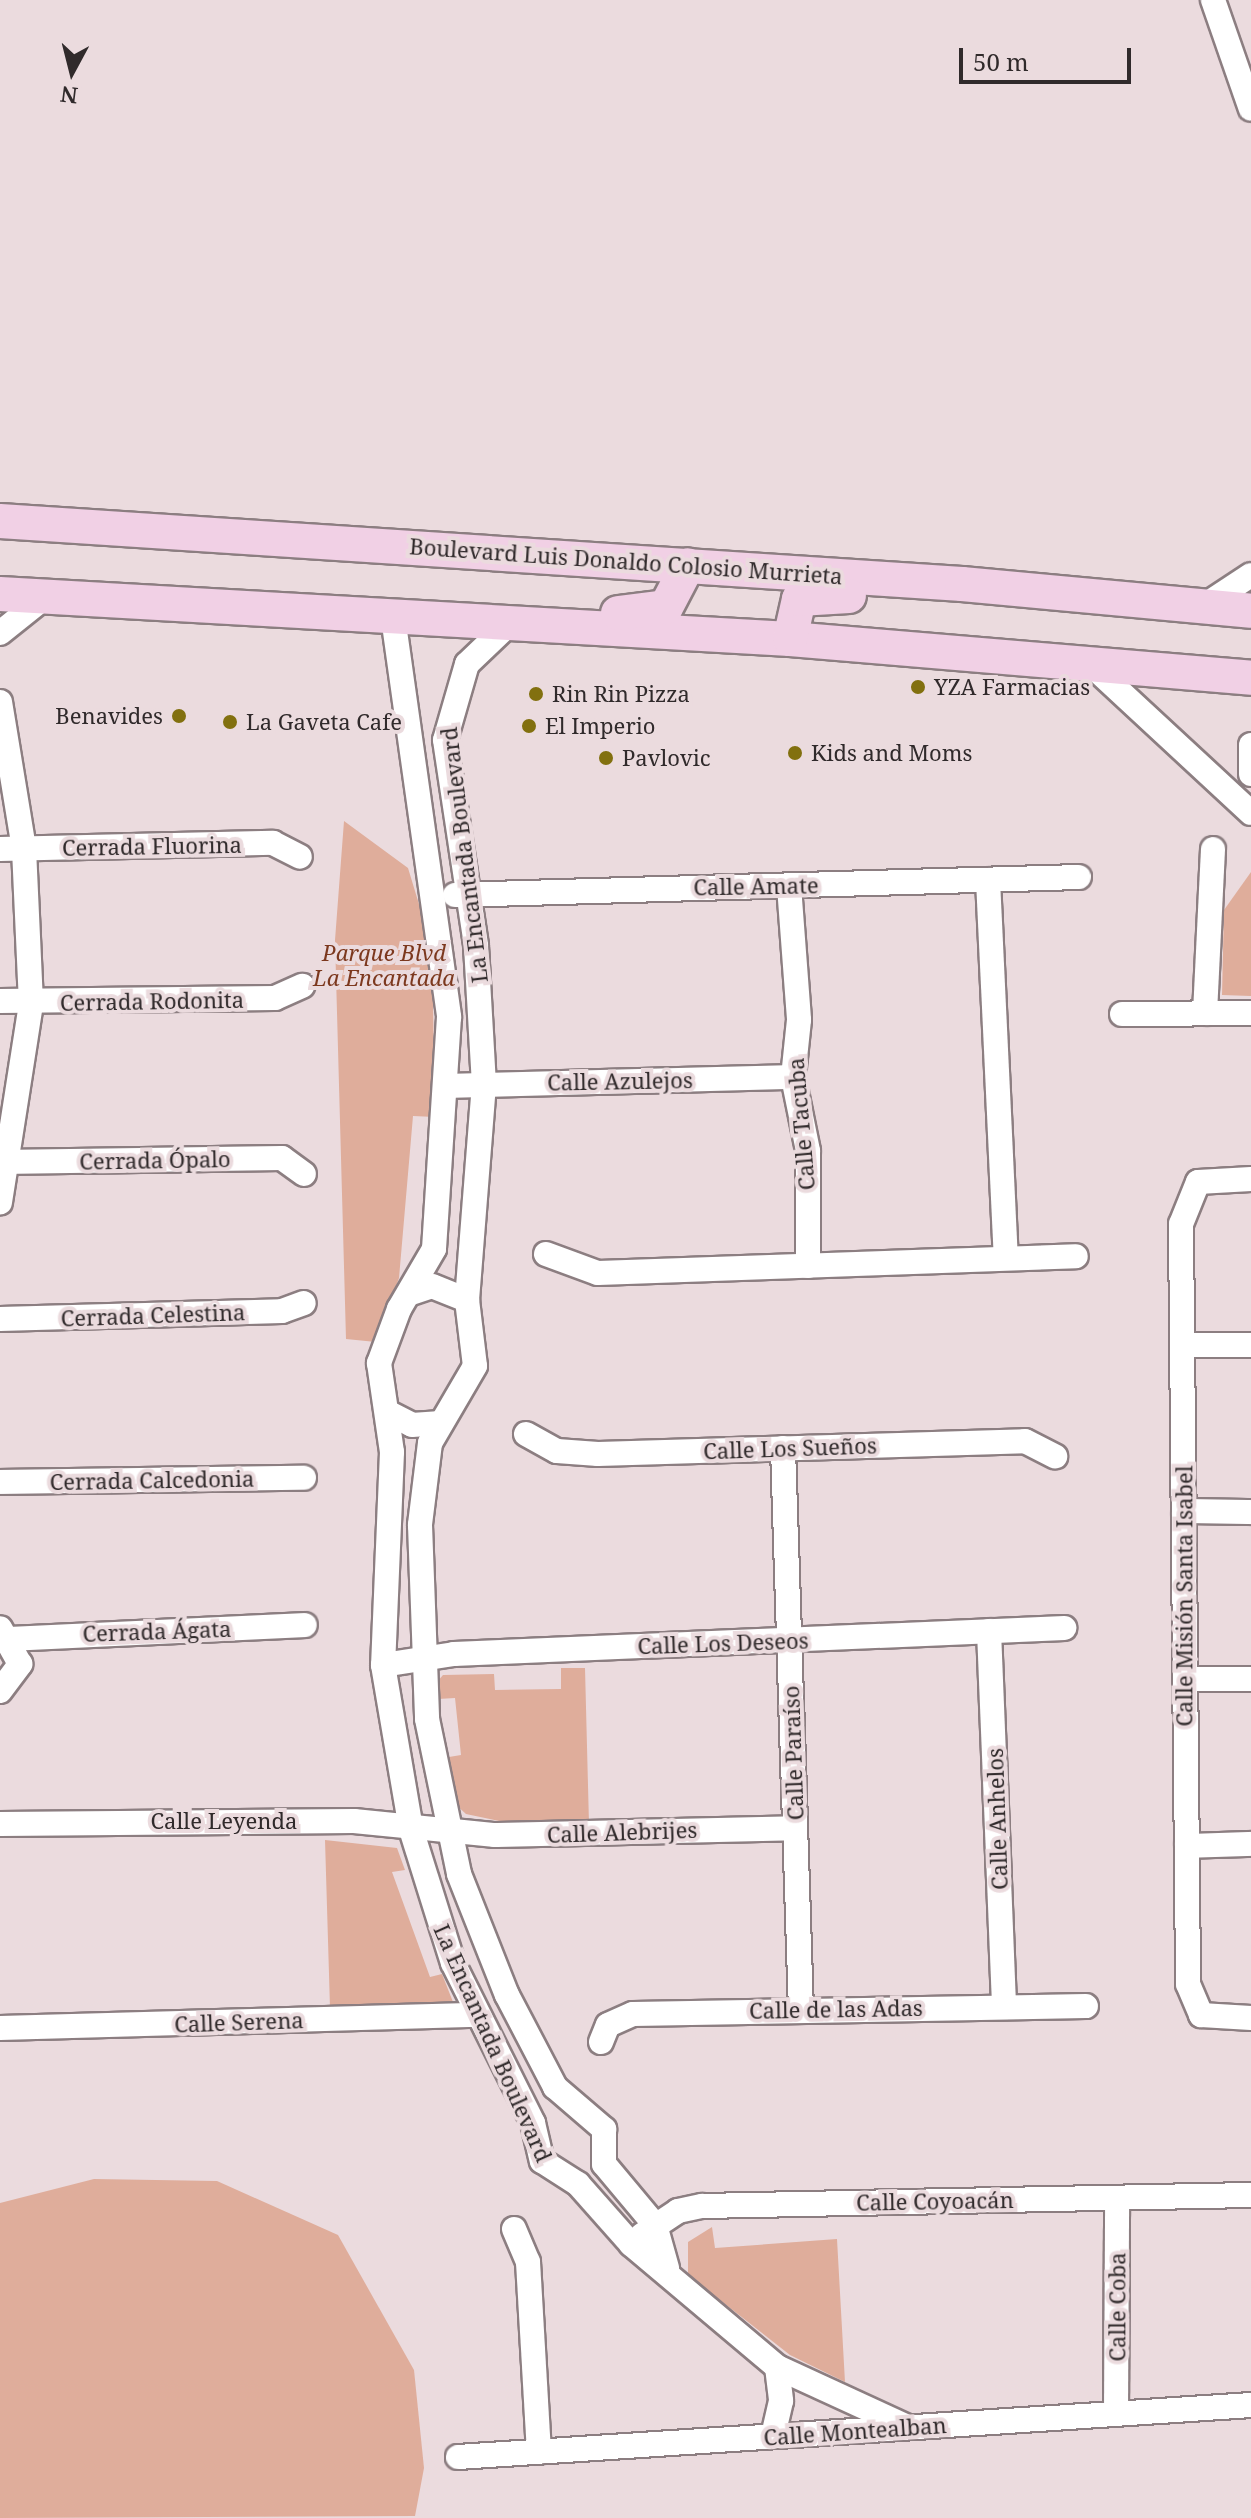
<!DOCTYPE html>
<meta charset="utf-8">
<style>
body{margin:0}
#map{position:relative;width:1251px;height:2518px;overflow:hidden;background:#ebdbde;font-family:"Noto Serif",serif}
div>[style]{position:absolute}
.green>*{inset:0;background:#dfad9b}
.roads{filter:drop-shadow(2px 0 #8c7e81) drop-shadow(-2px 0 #8c7e81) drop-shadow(0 2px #8c7e81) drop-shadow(0 -2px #8c7e81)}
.street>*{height:24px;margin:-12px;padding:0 12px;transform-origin:12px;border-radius:12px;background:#fff}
.secondary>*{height:34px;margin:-17px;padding:0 17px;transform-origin:17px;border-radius:17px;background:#f1d0e5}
.dots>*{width:22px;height:22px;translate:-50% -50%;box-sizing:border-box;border:4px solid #ebdbde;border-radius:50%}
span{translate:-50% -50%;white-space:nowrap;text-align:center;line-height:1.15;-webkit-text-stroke:8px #ebdbde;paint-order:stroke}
.street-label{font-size:22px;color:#302a2b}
.poi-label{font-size:22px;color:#302a2b}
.left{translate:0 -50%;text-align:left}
.right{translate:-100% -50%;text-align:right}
.park-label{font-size:22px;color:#7c381e;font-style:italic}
.north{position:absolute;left:32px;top:32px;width:80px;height:80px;-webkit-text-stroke:6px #ebdbde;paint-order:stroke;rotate:187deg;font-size:22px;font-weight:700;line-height:32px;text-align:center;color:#302a2b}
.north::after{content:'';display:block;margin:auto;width:28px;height:36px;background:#302a2b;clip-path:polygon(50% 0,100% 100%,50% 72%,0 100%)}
.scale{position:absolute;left:959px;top:48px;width:172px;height:36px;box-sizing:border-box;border:4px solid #302a2b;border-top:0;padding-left:10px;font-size:24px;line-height:28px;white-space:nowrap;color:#302a2b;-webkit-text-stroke:6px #ebdbde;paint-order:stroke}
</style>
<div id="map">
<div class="green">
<div style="clip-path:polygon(344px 821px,408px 868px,432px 947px,435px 1117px,413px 1116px,399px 1278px,376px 1342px,346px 1339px,335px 940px)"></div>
<div style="clip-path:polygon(1251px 872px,1251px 996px,1222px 995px,1224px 910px)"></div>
<div style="clip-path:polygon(561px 1668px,585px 1668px,589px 1824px,518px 1825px,466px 1814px,454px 1803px,449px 1757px,461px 1755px,455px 1698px,438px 1699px,437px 1682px,443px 1675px,494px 1674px,495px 1690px,561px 1689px)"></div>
<div style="clip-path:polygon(325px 1840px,397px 1848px,405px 1870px,392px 1872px,430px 1977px,442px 1974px,453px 2002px,330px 2008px)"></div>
<div style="clip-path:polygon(94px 2179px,217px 2181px,338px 2235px,414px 2370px,424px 2468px,415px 2516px,0 2518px,0 2203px)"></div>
<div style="clip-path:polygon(712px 2227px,715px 2248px,837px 2239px,845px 2382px,790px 2355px,688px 2275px,688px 2242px)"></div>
</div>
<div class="roads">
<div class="street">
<div style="left:1213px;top:0;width:115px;rotate:70.8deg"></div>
<div style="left:1204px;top:606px;width:56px;rotate:-33.4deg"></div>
<div style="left:393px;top:617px;width:404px;rotate:82deg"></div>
<div style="left:449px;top:1017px;width:232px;rotate:93.7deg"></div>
<div style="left:434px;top:1249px;width:69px;rotate:120.3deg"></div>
<div style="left:399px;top:1309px;width:58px;rotate:110.3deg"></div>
<div style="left:379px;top:1363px;width:90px;rotate:81.7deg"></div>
<div style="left:392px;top:1452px;width:213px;rotate:92.4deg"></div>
<div style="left:383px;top:1665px;width:166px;rotate:80.3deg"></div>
<div style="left:411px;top:1829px;width:140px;rotate:72.6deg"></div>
<div style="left:453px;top:1963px;width:179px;rotate:63.4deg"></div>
<div style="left:533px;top:2123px;width:39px;rotate:77deg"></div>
<div style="left:542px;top:2161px;width:43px;rotate:32.6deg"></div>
<div style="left:578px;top:2184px;width:80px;rotate:48.5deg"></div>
<div style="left:631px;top:2244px;width:191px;rotate:40.1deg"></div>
<div style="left:777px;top:2367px;width:34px;rotate:83deg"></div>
<div style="left:781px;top:2401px;width:36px;rotate:103deg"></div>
<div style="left:510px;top:623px;width:59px;rotate:136.4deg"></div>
<div style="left:467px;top:664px;width:79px;rotate:106.1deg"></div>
<div style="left:445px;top:740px;width:208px;rotate:81.4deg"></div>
<div style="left:476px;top:946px;width:138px;rotate:86.7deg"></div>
<div style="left:484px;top:1084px;width:217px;rotate:94.5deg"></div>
<div style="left:467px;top:1300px;width:66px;rotate:83.1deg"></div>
<div style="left:475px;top:1366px;width:89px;rotate:120.3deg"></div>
<div style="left:430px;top:1443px;width:83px;rotate:97deg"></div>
<div style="left:420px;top:1525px;width:194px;rotate:87.9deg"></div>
<div style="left:427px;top:1719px;width:158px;rotate:78.3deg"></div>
<div style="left:459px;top:1874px;width:130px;rotate:68.4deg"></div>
<div style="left:507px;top:1995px;width:104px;rotate:62.4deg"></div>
<div style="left:555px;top:2087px;width:65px;rotate:40.6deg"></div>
<div style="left:604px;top:2129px;width:35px;rotate:90deg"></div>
<div style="left:604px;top:2164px;width:80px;rotate:50.1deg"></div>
<div style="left:655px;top:2225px;width:45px;rotate:74.4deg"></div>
<div style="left:0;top:633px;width:59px;rotate:-38.8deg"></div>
<div style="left:1088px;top:662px;width:222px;rotate:42.8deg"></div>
<div style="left:0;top:702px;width:149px;rotate:80.7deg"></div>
<div style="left:24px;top:849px;width:155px;rotate:87.4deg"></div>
<div style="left:31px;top:1004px;width:201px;rotate:98.9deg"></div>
<div style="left:1251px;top:745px;width:29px;rotate:90deg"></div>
<div style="left:0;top:849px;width:273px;rotate:-1.3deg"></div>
<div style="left:273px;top:843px;width:30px;rotate:27deg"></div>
<div style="left:988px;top:880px;width:377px;rotate:87.3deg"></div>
<div style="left:789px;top:886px;width:134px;rotate:85.7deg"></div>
<div style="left:799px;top:1020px;width:57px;rotate:96deg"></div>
<div style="left:793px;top:1077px;width:76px;rotate:78.5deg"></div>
<div style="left:808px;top:1151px;width:115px;rotate:90deg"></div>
<div style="left:455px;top:895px;width:624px;rotate:-1.65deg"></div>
<div style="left:0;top:1001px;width:275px;rotate:-0.6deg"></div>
<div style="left:275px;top:998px;width:30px;rotate:-24deg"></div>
<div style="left:1205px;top:1013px;width:164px;rotate:-87.2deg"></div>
<div style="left:1122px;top:1014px;width:129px;rotate:-0.4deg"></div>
<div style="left:447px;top:1086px;width:346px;rotate:-1.5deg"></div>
<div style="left:0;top:1162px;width:282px;rotate:-0.8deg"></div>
<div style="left:282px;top:1158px;width:27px;rotate:36deg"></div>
<div style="left:1251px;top:1179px;width:53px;rotate:176.8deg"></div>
<div style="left:1198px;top:1182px;width:45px;rotate:112deg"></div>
<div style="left:1181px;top:1224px;width:760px;rotate:89.47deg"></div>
<div style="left:1188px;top:1984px;width:34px;rotate:67deg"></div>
<div style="left:1201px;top:2015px;width:50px;rotate:3.4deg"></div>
<div style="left:546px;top:1254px;width:55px;rotate:20.1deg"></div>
<div style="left:598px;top:1273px;width:478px;rotate:-2deg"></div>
<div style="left:411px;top:1293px;width:22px;rotate:-18deg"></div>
<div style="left:432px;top:1286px;width:38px;rotate:22deg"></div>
<div style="left:0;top:1319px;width:282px;rotate:-1.6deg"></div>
<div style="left:282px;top:1311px;width:23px;rotate:-20deg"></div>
<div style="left:1182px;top:1345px;width:69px"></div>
<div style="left:387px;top:1412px;width:28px;rotate:27deg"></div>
<div style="left:412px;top:1425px;width:29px;rotate:-4deg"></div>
<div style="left:526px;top:1434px;width:35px;rotate:29deg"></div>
<div style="left:557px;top:1451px;width:41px;rotate:4.2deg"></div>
<div style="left:598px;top:1454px;width:427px;rotate:-1.7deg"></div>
<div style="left:1025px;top:1441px;width:34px;rotate:27deg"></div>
<div style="left:783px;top:1448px;width:562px;rotate:88.17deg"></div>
<div style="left:0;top:1482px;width:304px;rotate:-0.8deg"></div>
<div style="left:1184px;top:1511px;width:67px;rotate:0.9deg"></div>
<div style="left:989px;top:1631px;width:376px;rotate:87.7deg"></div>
<div style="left:8px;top:1639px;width:297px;rotate:-2.7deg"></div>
<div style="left:383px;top:1665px;width:72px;rotate:-8.8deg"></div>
<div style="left:454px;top:1654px;width:611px;rotate:-2.44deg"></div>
<div style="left:1185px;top:1679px;width:66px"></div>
<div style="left:0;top:1691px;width:34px;rotate:-53deg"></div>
<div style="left:20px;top:1664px;width:41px;rotate:-119.1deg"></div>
<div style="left:0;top:1824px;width:354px;rotate:-0.5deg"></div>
<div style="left:354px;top:1821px;width:142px;rotate:5.7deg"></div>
<div style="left:495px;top:1835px;width:300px;rotate:-1.3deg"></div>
<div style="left:1187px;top:1846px;width:64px;rotate:-1.8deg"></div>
<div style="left:0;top:2028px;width:478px;rotate:-1.6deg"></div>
<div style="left:601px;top:2042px;width:18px;rotate:-68deg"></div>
<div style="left:608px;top:2025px;width:27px;rotate:-24deg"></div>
<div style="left:633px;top:2014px;width:453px;rotate:-1deg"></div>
<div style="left:514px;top:2229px;width:36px;rotate:67deg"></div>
<div style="left:528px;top:2262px;width:190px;rotate:86.7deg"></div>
<div style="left:642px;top:2235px;width:43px;rotate:-33.7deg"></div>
<div style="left:678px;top:2211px;width:25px;rotate:-12deg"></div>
<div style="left:702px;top:2206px;width:549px;rotate:-1.15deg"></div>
<div style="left:777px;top:2367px;width:141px;rotate:24.7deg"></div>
<div style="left:1116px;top:2414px;width:215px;rotate:-89.7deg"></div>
<div style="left:458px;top:2457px;width:795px;rotate:-3.75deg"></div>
</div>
<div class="secondary">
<div style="left:0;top:521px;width:964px;rotate:3.75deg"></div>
<div style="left:962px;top:584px;width:290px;rotate:5.3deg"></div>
<div style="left:0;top:594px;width:791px;rotate:3.26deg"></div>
<div style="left:790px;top:639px;width:463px;rotate:4.8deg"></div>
<div style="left:618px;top:613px;width:48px;rotate:-7.1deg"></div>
<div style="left:666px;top:607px;width:47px;rotate:-62.4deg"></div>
<div style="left:790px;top:639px;width:41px;rotate:-77.3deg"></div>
<div style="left:799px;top:599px;width:50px;rotate:-3.4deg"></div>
</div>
</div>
<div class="dots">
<div style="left:918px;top:687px;background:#82700f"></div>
<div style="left:536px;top:694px;background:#82700f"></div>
<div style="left:179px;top:716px;background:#82700f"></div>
<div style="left:230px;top:722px;background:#82700f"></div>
<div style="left:529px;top:726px;background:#82700f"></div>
<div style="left:795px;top:753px;background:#82700f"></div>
<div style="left:606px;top:758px;background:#82700f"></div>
</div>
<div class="street-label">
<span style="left:626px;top:561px;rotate:4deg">Boulevard Luis Donaldo Colosio Murrieta</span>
<span style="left:152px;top:846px;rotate:-1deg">Cerrada Fluorina</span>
<span style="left:464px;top:855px;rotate:-97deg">La Encantada Boulevard</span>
<span style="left:756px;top:886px;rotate:-1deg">Calle Amate</span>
<span style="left:152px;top:1001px;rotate:-1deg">Cerrada Rodonita</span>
<span style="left:620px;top:1081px;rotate:-1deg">Calle Azulejos</span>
<span style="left:801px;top:1124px;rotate:-95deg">Calle Tacuba</span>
<span style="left:155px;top:1160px;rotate:-1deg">Cerrada Ópalo</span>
<span style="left:153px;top:1315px;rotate:-2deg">Cerrada Celestina</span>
<span style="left:790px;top:1448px;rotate:-2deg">Calle Los Sueños</span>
<span style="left:152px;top:1480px;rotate:-1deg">Cerrada Calcedonia</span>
<span style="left:1184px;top:1596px;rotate:-90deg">Calle Misión Santa Isabel</span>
<span style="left:157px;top:1631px;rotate:-2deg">Cerrada Ágata</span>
<span style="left:723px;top:1643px;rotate:-2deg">Calle Los Deseos</span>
<span style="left:793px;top:1753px;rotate:-92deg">Calle Paraíso</span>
<span style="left:997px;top:1819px;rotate:-92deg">Calle Anhelos</span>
<span style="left:224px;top:1821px">Calle Leyenda</span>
<span style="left:622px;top:1832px;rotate:-2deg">Calle Alebrijes</span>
<span style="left:836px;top:2009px;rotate:-1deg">Calle de las Adas</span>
<span style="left:239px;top:2022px;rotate:-2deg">Calle Serena</span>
<span style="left:493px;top:2043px;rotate:66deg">La Encantada Boulevard</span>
<span style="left:935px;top:2201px;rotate:-1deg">Calle Coyoacán</span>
<span style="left:1117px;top:2307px;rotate:-90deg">Calle Coba</span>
<span style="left:855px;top:2431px;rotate:-4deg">Calle Montealban</span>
</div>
<div class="poi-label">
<span class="left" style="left:934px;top:687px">YZA Farmacias</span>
<span class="left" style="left:552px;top:694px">Rin Rin Pizza</span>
<span class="right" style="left:163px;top:716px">Benavides</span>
<span class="left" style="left:246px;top:722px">La Gaveta Cafe</span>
<span class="left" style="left:545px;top:726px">El Imperio</span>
<span class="left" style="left:811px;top:753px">Kids and Moms</span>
<span class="left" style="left:622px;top:758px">Pavlovic</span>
</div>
<div class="park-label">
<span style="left:384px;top:965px">Parque Blvd<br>La Encantada</span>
</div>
<div class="north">N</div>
<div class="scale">50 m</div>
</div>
